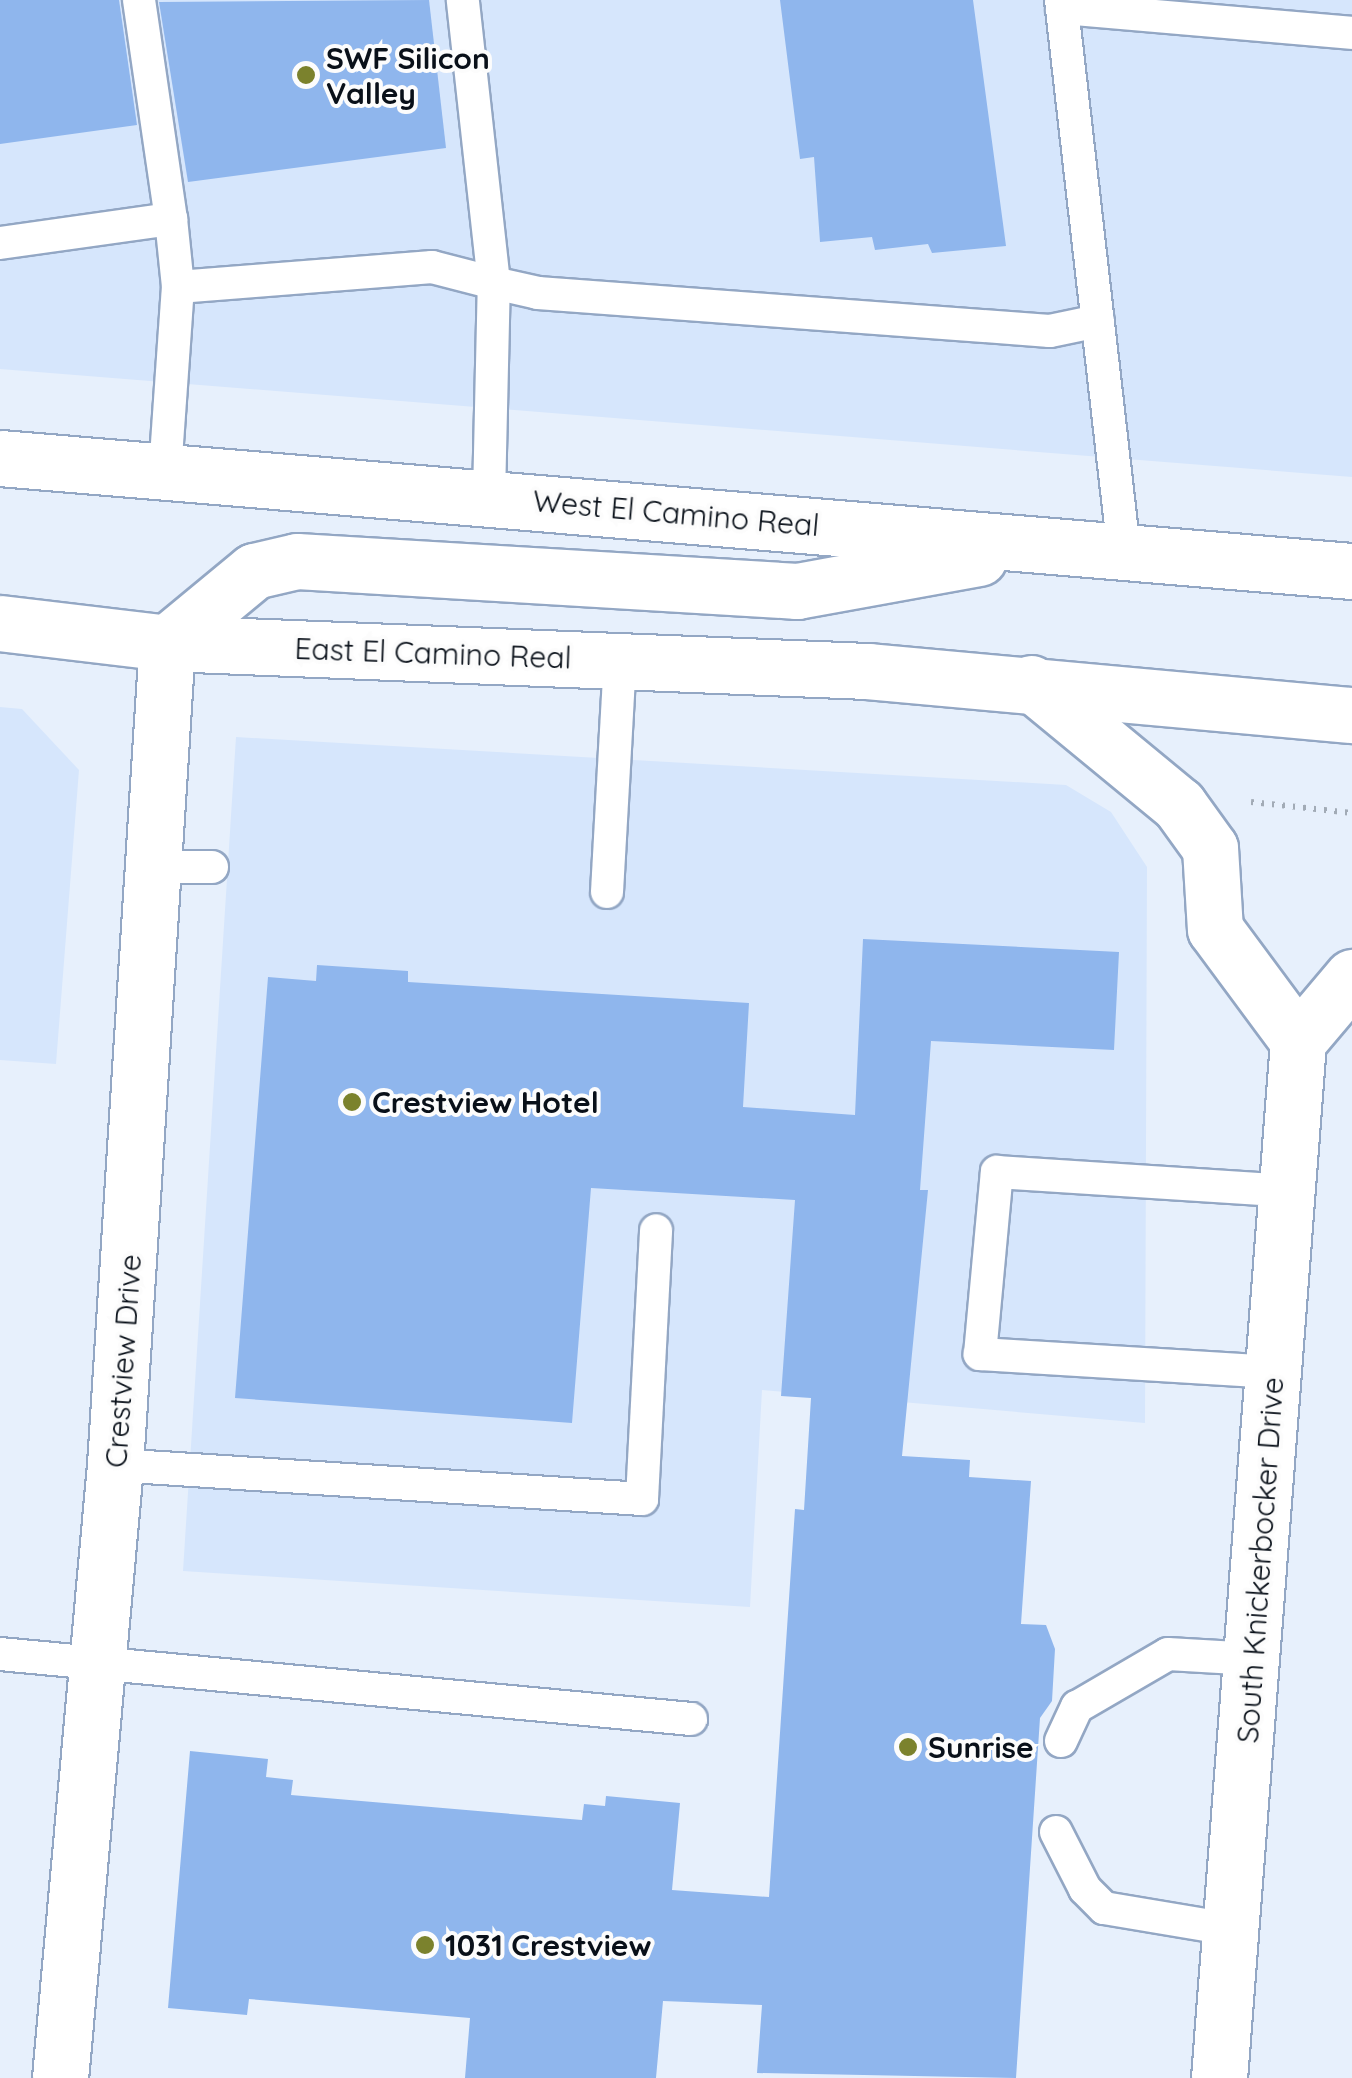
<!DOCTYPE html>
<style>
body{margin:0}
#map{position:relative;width:1352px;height:2078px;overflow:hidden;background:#e7f0fc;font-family:Quicksand,sans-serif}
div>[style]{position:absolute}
.built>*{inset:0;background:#d6e6fc}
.building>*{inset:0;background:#8fb6ed}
.path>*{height:6px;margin-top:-3px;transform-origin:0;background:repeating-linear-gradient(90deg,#a2abb6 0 2.5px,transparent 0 10.5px)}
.roads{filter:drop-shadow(2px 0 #93a7c4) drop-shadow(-2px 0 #93a7c4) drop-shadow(0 2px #93a7c4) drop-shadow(0 -2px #93a7c4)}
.lane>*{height:32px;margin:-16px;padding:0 16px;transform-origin:16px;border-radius:16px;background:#fff}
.street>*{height:55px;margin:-27.5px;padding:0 27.5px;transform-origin:27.5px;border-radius:27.5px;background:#fff}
.secondary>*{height:55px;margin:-27.5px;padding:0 27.5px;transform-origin:27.5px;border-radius:27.5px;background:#fff}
.primary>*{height:55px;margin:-27.5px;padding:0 27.5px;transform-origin:27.5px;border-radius:27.5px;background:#fff}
.dots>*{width:28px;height:28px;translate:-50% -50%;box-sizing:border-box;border:5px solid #fcfcfc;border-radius:50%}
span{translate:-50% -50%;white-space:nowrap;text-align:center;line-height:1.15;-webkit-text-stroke:8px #fcfcfc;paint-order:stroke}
.poi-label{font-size:30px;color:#091019;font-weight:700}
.left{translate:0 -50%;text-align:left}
.street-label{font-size:30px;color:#091019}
</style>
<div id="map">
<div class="built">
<div style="clip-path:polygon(0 0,1352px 0,1352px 477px,0 369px)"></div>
<div style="clip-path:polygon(0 707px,22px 709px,79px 770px,56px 1064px,0 1060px)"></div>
<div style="clip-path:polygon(236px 737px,1066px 785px,1111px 812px,1147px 867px,1145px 1423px,762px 1390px,750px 1607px,183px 1571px)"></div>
</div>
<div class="building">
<div style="clip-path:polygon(0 0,119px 0,137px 125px,0 144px)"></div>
<div style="clip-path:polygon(429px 0,446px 148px,188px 182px,159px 2px)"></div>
<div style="clip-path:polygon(780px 0,973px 0,1006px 246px,932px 253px,928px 244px,875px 250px,872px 237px,820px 242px,814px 157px,800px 159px)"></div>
<div style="clip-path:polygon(863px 939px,1119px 952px,1114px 1050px,931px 1041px,920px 1190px,928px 1190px,902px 1456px,970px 1460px,969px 1477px,1031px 1481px,1021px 1624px,1046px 1625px,1055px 1649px,1052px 1701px,1040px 1718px,1016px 2078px,757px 2073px,762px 2005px,663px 2001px,656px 2078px,465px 2078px,470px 2018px,249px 1999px,247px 2015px,168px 2008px,190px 1751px,268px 1759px,266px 1777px,293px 1780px,291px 1795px,582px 1820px,584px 1804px,605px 1806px,606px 1796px,680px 1803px,672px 1890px,769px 1897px,795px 1509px,804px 1510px,811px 1398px,781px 1396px,795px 1200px,591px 1188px,572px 1423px,235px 1398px,268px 977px,316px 981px,317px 965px,408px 971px,408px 982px,749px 1003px,743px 1107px,855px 1115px)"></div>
</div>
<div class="path">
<div style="left:1251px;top:802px;width:102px;rotate:6.2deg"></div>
</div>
<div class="roads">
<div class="lane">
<div style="left:139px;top:0;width:221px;rotate:81.7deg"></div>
<div style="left:1061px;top:0;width:555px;rotate:83.48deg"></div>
<div style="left:1062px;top:8px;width:291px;rotate:4.9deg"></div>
<div style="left:0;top:243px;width:173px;rotate:-8deg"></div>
<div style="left:171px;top:219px;width:68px;rotate:84.1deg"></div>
<div style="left:178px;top:287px;width:255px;rotate:-4.5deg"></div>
<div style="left:432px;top:267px;width:64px;rotate:14.5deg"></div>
<div style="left:494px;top:283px;width:285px;rotate:-96.3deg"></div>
<div style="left:165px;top:472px;width:185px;rotate:-86deg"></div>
<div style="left:489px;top:497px;width:214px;rotate:-88.7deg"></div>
<div style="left:494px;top:283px;width:45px;rotate:12.8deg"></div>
<div style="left:538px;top:293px;width:513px;rotate:4.24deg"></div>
<div style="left:1050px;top:331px;width:49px;rotate:-11.8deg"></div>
<div style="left:158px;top:867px;width:54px"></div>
<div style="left:607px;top:892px;width:232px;rotate:-86.8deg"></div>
<div style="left:1274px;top:1372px;width:295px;rotate:-176.5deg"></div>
<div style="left:980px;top:1354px;width:183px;rotate:-84.7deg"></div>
<div style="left:997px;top:1172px;width:292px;rotate:3.7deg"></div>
<div style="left:115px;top:1465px;width:528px;rotate:3.69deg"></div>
<div style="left:642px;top:1499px;width:269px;rotate:-87deg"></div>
<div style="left:0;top:1654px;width:694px;rotate:5.37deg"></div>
<div style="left:1061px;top:1741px;width:38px;rotate:-65deg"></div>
<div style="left:1077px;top:1707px;width:105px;rotate:-30.2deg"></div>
<div style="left:1168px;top:1654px;width:86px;rotate:3.3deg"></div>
<div style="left:1056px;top:1832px;width:64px;rotate:63deg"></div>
<div style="left:1085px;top:1889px;width:27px;rotate:45deg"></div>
<div style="left:1104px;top:1908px;width:127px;rotate:9.5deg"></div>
</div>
<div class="street">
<div style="left:60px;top:2078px;width:615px;rotate:-84.87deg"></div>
<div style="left:115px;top:1465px;width:824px;rotate:-86.38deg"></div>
</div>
<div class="secondary">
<div style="left:1219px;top:2078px;width:1040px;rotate:-85.64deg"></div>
</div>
<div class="primary">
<div style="left:0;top:458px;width:1357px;rotate:4.78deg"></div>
<div style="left:0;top:623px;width:168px;rotate:6.8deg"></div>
<div style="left:167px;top:643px;width:701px;rotate:2.29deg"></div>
<div style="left:867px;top:671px;width:487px;rotate:5.2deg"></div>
<div style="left:167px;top:643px;width:113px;rotate:-39.6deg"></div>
<div style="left:254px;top:571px;width:44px;rotate:-13.1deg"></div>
<div style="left:297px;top:561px;width:501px;rotate:3.43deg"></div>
<div style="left:797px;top:591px;width:185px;rotate:-10.3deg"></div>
<div style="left:1031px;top:683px;width:192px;rotate:39.5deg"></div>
<div style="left:1179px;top:805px;width:53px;rotate:54.2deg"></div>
<div style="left:1210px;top:848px;width:81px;rotate:86.5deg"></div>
<div style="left:1215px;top:929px;width:139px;rotate:53.5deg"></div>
<div style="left:1298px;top:1041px;width:84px;rotate:-49.8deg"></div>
</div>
</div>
<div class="dots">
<div style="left:306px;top:75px;background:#7b822d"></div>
<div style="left:352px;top:1102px;background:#7b822d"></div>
<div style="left:908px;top:1747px;background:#7b822d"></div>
<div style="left:425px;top:1945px;background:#7b822d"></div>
</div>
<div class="poi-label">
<span class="left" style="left:326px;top:75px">SWF Silicon<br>Valley</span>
<span class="left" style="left:372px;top:1102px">Crestview Hotel</span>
<span class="left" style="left:928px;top:1747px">Sunrise</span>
<span class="left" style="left:445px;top:1945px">1031 Crestview</span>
</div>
<div class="street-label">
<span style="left:676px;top:513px;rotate:5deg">West El Camino Real</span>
<span style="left:433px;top:653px;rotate:2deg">East El Camino Real</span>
<span style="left:123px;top:1361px;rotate:-86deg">Crestview Drive</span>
<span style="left:1260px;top:1560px;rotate:-86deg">South Knickerbocker Drive</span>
</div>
</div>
